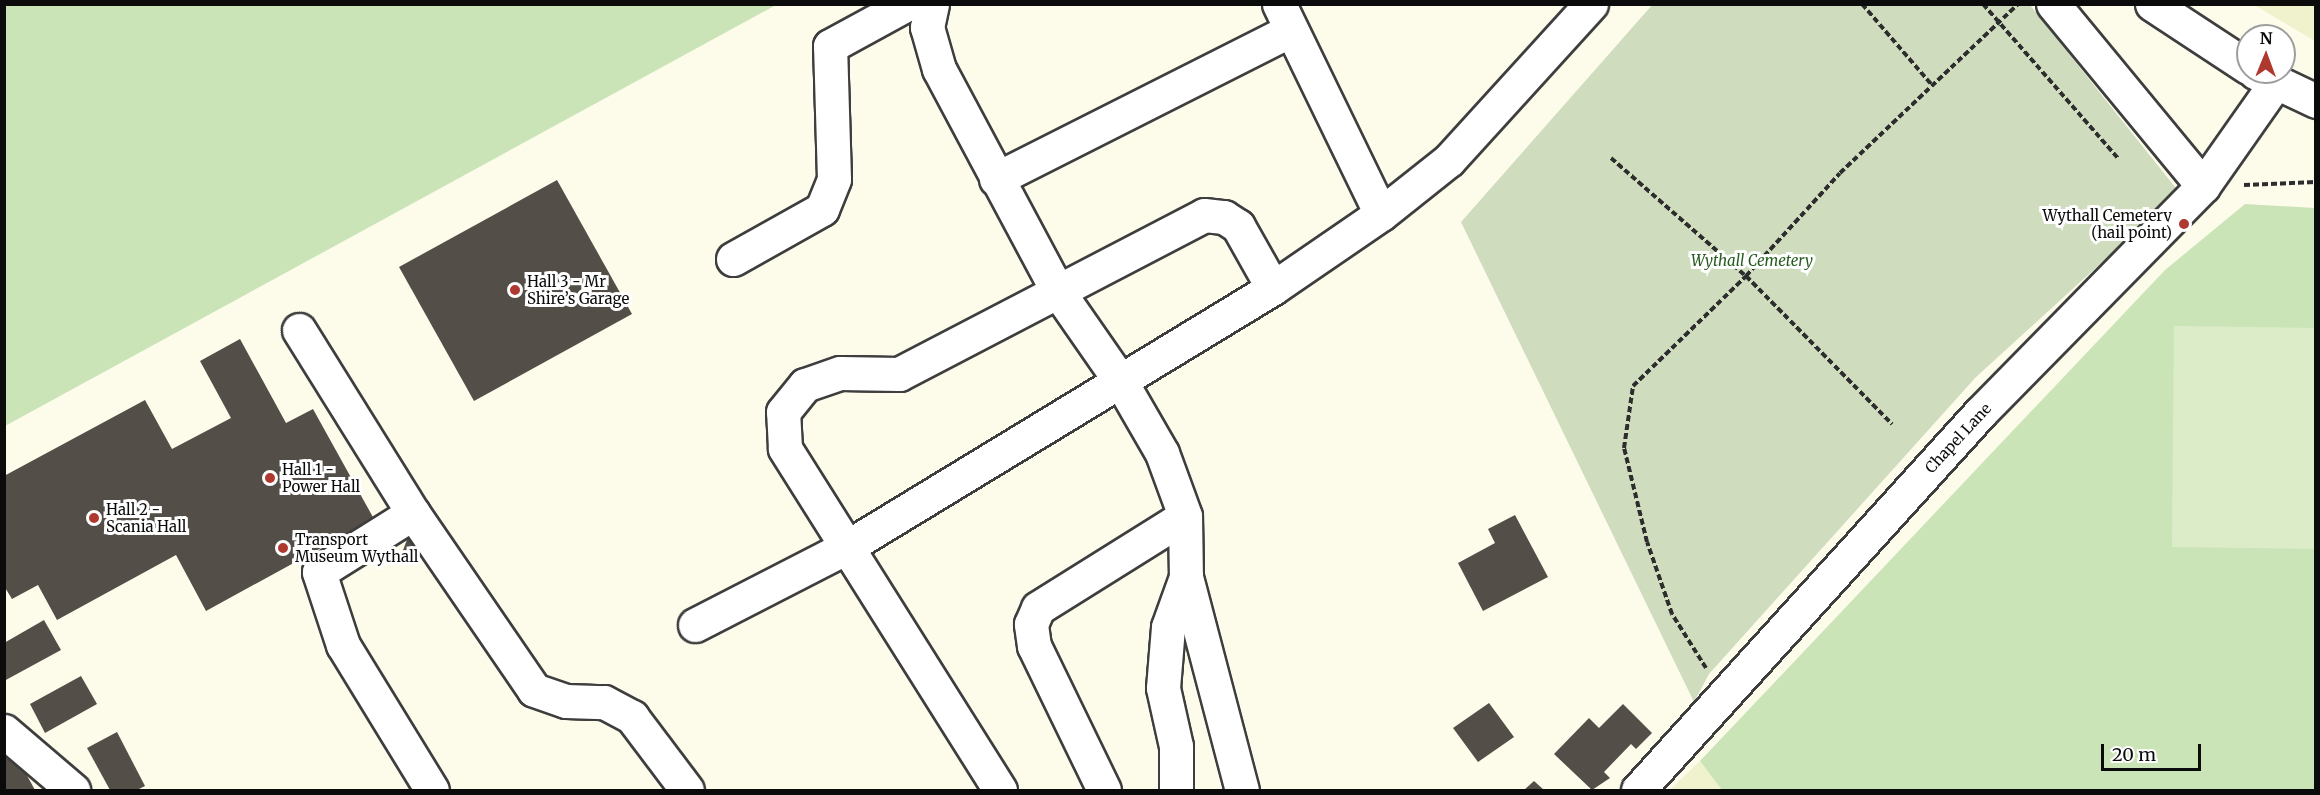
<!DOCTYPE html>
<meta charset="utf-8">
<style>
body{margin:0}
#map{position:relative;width:2320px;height:795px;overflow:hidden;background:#fdfceb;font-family:Merriweather,serif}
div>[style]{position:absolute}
.farmland>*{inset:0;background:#f0f1cd}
.green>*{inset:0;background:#cae4b8}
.cemetery>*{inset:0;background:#cfdcbe}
.pitch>*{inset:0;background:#dcecc9}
.building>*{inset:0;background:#534e48}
.path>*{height:4px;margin-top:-2px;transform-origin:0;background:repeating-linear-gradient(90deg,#2d2d2d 0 6px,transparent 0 9px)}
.roads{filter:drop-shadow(2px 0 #3e3e3e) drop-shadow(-2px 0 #3e3e3e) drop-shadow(0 2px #3e3e3e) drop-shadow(0 -2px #3e3e3e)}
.minor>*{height:33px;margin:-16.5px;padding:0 16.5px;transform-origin:16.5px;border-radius:16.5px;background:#fff}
.dots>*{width:16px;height:16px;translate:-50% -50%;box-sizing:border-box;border:3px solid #fff;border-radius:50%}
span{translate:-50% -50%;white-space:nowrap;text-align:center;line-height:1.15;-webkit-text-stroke:6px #fff;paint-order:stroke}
.poi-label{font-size:15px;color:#0b0b0b}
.right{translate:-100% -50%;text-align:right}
.left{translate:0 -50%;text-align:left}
.park-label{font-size:15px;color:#275c21;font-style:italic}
.street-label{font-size:15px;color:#0b0b0b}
.frame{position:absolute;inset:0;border:6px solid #0b0b0b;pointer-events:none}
.north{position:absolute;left:2236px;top:24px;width:60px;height:60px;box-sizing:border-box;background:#fff;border:2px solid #9d9d9d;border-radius:50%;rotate:1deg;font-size:16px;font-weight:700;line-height:24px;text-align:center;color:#0b0b0b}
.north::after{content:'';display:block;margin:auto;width:21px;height:27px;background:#af382f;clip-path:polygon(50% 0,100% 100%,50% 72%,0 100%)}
.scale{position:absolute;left:2101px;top:744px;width:100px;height:27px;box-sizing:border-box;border:3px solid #0b0b0b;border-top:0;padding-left:8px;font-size:18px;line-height:21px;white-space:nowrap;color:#0b0b0b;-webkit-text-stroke:4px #fff;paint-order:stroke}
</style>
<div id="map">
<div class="farmland">
<div style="clip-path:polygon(2254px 5px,2315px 5px,2315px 41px)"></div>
<div style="clip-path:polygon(1700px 761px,1722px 790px,1670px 790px)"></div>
</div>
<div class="green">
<div style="clip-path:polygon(5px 4px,776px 4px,776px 5px,5px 426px)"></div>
<div style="clip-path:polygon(2245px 204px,2315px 208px,2315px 790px,1722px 790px,1700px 761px,2165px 270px)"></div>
</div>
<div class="cemetery">
<div style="clip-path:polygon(1653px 4px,2030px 5px,2179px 192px,1976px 377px,1709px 674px,1694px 702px,1461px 222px)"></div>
</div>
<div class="pitch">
<div style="clip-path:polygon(2174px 326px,2315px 328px,2315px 549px,2172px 547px)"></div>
</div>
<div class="building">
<div style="clip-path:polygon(557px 180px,632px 314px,474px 401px,399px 267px)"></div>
<div style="clip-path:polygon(240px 339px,286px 423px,313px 409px,374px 519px,206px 611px,176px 555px,57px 620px,38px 585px,12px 599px,4px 586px,4px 476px,145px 400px,172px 449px,231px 418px,200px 361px)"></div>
<div style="clip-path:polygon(1515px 515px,1548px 577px,1483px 611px,1458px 563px,1495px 543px,1488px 529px)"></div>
<div style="clip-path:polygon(408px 537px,422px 542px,416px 558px,402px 553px)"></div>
<div style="clip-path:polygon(44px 620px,61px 650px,4px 681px,4px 643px)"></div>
<div style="clip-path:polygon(81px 676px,97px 704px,45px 733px,30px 704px)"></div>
<div style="clip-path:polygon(1489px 703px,1514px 737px,1478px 762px,1453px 728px)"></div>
<div style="clip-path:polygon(1623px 704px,1652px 733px,1636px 749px,1631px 744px,1604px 772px,1610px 778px,1592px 790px,1554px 754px,1589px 718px,1599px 728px)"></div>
<div style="clip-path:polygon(117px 732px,145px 786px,137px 790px,110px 790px,87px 748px)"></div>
<div style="clip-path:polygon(15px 754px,35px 790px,4px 790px,4px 759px)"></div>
<div style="clip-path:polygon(1534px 781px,1544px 790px,1524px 790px)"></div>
</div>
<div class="path">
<div style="left:1862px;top:4px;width:107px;rotate:49.2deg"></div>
<div style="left:1983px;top:4px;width:205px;rotate:48.8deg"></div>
<div style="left:1611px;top:158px;width:179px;rotate:41.2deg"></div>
<div style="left:1746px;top:276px;width:208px;rotate:45.4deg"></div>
<div style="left:2244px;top:185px;width:72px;rotate:-2.4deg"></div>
<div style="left:1706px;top:668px;width:64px;rotate:-122.2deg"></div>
<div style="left:1672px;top:614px;width:76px;rotate:-109.1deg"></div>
<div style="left:1647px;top:542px;width:97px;rotate:-103.7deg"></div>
<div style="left:1624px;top:448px;width:63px;rotate:-81.7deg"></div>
<div style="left:1633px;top:386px;width:158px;rotate:-44.2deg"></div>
<div style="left:1746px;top:276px;width:139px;rotate:-47.6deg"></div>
<div style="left:1840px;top:173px;width:245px;rotate:-43.5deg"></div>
</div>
<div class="roads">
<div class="minor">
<div style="left:932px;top:4px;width:24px;rotate:102deg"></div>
<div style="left:927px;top:27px;width:44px;rotate:74.1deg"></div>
<div style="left:939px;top:69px;width:251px;rotate:61.9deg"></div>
<div style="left:1057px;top:290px;width:112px;rotate:55.2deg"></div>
<div style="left:1121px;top:382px;width:82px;rotate:60deg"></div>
<div style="left:1162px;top:453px;width:67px;rotate:69.9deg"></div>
<div style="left:1185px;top:516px;width:61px;rotate:89.1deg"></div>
<div style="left:1186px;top:577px;width:53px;rotate:109.8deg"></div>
<div style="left:1168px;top:627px;width:61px;rotate:94.7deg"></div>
<div style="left:1163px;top:688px;width:59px;rotate:77.4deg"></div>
<div style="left:1176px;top:746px;width:44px;rotate:90deg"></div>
<div style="left:1279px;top:4px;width:233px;rotate:64.1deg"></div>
<div style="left:2053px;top:4px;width:236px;rotate:50.5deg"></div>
<div style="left:2152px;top:4px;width:115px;rotate:33.3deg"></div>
<div style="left:2255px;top:72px;width:68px;rotate:25.4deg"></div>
<div style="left:996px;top:179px;width:328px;rotate:-26.8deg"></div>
<div style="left:733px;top:259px;width:102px;rotate:-29.3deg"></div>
<div style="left:822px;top:209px;width:32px;rotate:-68deg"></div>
<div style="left:834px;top:179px;width:133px;rotate:-91.7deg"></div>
<div style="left:830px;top:46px;width:88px;rotate:-28.6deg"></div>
<div style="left:299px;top:330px;width:216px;rotate:58.1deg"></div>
<div style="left:413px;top:513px;width:214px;rotate:55.6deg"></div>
<div style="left:534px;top:690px;width:34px;rotate:19deg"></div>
<div style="left:566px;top:701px;width:38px;rotate:2deg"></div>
<div style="left:604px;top:702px;width:32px;rotate:28deg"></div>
<div style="left:632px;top:717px;width:91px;rotate:53deg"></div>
<div style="left:413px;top:513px;width:111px;rotate:147.9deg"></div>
<div style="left:319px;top:572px;width:77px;rotate:71.8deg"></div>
<div style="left:343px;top:645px;width:170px;rotate:58.5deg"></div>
<div style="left:1186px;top:577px;width:220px;rotate:75.3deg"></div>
<div style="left:695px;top:625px;width:171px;rotate:-27.2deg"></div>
<div style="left:847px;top:547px;width:499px;rotate:-31.3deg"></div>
<div style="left:1273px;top:288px;width:131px;rotate:-34.4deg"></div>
<div style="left:1381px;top:214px;width:87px;rotate:-38.5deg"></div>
<div style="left:1449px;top:160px;width:211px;rotate:-47.7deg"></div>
<div style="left:4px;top:731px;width:91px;rotate:40.5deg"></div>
<div style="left:1000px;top:790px;width:404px;rotate:-122.2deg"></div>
<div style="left:785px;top:448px;width:36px;rotate:-93deg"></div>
<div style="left:783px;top:412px;width:35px;rotate:-51deg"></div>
<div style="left:805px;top:385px;width:37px;rotate:-19deg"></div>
<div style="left:840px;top:373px;width:59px;rotate:1deg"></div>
<div style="left:899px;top:374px;width:344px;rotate:-27.5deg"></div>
<div style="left:1204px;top:215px;width:20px;rotate:6deg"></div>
<div style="left:1224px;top:217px;width:17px;rotate:33deg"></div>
<div style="left:1238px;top:226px;width:71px;rotate:60.6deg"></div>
<div style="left:1104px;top:790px;width:160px;rotate:-115.9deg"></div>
<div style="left:1034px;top:646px;width:22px;rotate:-98deg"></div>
<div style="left:1031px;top:624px;width:17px;rotate:-66deg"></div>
<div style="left:1038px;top:608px;width:173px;rotate:-32deg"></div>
<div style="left:1638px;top:790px;width:509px;rotate:-47.79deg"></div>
<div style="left:1980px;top:413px;width:318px;rotate:-45.5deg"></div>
<div style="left:2203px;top:186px;width:123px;rotate:-54.9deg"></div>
</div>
</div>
<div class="dots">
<div style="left:2184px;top:224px;background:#af382f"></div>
<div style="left:515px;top:290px;background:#af382f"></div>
<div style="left:270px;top:478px;background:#af382f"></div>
<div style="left:94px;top:518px;background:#af382f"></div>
<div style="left:283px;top:548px;background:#af382f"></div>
</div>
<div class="poi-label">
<span class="right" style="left:2172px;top:224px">Wythall Cemetery<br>(hail point)</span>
<span class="left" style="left:527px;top:290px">Hall 3 - Mr<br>Shire’s Garage</span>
<span class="left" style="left:282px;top:478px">Hall 1 -<br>Power Hall</span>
<span class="left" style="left:106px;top:518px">Hall 2 -<br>Scania Hall</span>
<span class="left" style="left:295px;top:548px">Transport<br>Museum Wythall</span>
</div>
<div class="park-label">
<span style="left:1752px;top:261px">Wythall Cemetery</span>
</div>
<div class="street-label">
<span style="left:1958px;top:438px;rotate:-47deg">Chapel Lane</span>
</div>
<div class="frame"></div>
<div class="north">N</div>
<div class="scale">20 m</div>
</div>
